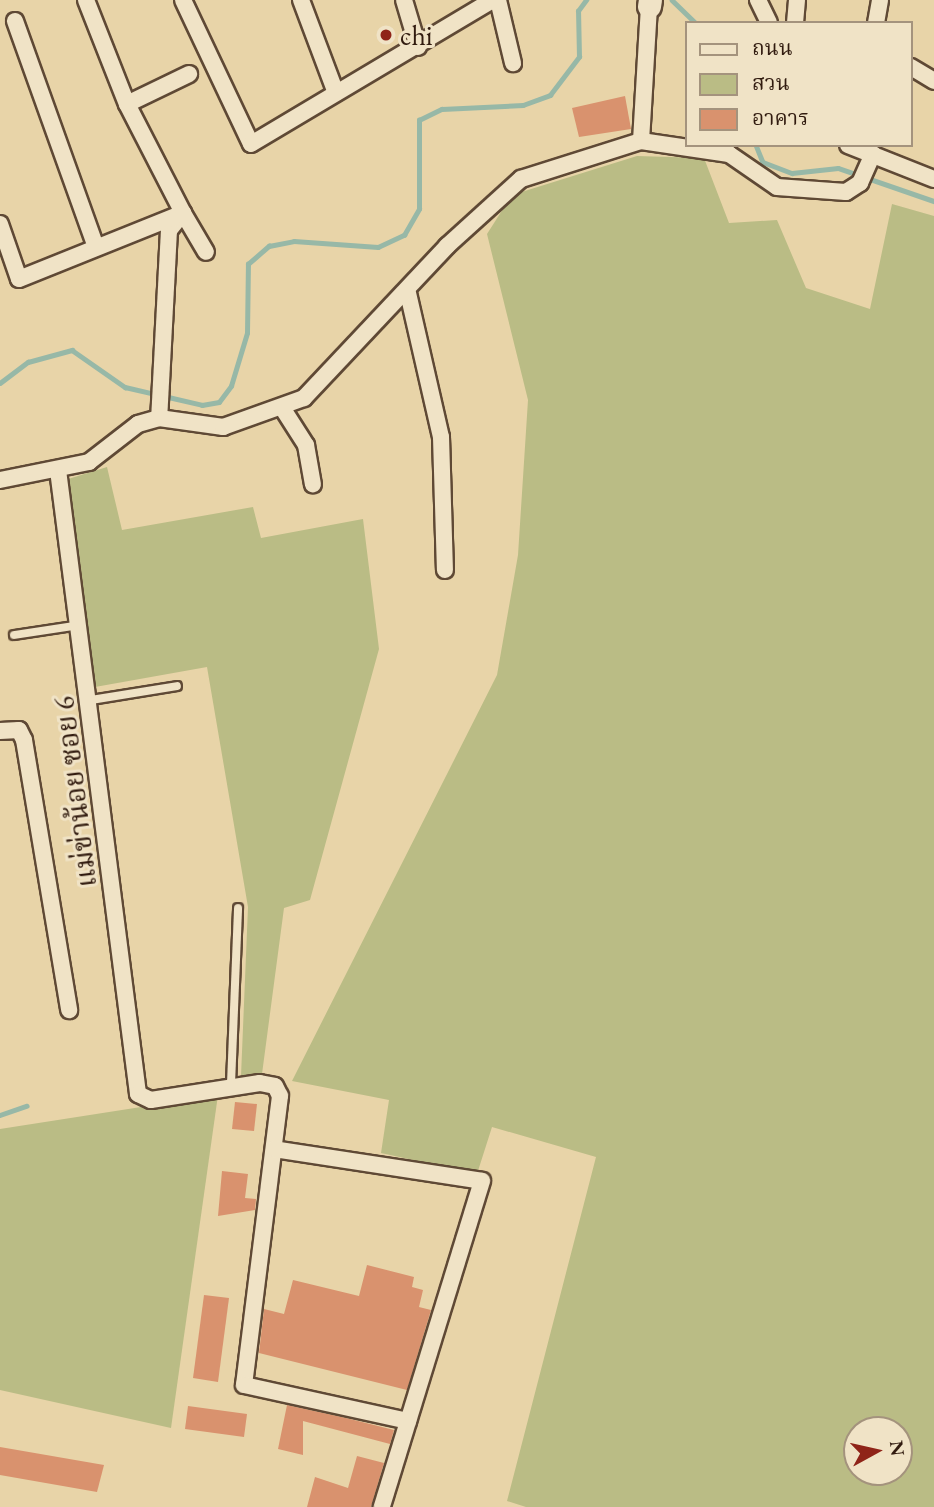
<!DOCTYPE html>
<meta charset="utf-8">
<style>
body{margin:0}
#map{position:relative;width:934px;height:1507px;overflow:hidden;background:#e8d4a8;font-family:"EB Garamond","Noto Serif Thai",serif}
div>[style]{position:absolute}
.green>*{inset:0;background:#babc85}
.stream>*{height:4.5px;margin:-2.25px;padding:0 2.25px;transform-origin:2.25px;border-radius:2.25px;background:#97b8a7}
.building>*{inset:0;background:#d9926e}
.roads{filter:drop-shadow(2px 0 #5f4935) drop-shadow(-2px 0 #5f4935) drop-shadow(0 2px #5f4935) drop-shadow(0 -2px #5f4935)}
.lane>*{height:8px;margin:-4px;padding:0 4px;transform-origin:4px;border-radius:4px;background:#f0e3c6}
.street>*{height:16px;margin:-8px;padding:0 8px;transform-origin:8px;border-radius:8px;background:#f0e3c6}
.secondary>*{height:23px;margin:-11.5px;padding:0 11.5px;transform-origin:11.5px;border-radius:11.5px;background:#f0e3c6}
.dots>*{width:19px;height:19px;translate:-50% -50%;box-sizing:border-box;border:4px solid #f0e3c6;border-radius:50%}
span{translate:-50% -50%;white-space:nowrap;text-align:center;line-height:1.15;-webkit-text-stroke:6px #f0e3c6;paint-order:stroke}
.poi-label{font-size:28px;color:#311b0f}
.left{translate:0 -50%;text-align:left}
.street-label{font-size:28px;color:#311b0f}
.legend{position:absolute;left:685px;top:21px;width:228px;height:126px;box-sizing:border-box;background:#f0e3c6;border:2px solid #a4937d;margin:0;padding:9px 12px;list-style:none;font-size:21px;color:#311b0f}
.legend li{display:flex;align-items:center;gap:14px;height:35px}
.legend b{width:35px;border:2px solid #a4937d}
.north{position:absolute;left:843px;top:1416px;width:70px;height:70px;box-sizing:border-box;background:#f0e3c6;border:2px solid #a4937d;border-radius:50%;rotate:82deg;font-size:19px;font-weight:700;line-height:28px;text-align:center;color:#311b0f}
.north::after{content:'';display:block;margin:auto;width:24px;height:32px;background:#8f2418;clip-path:polygon(50% 0,100% 100%,50% 72%,0 100%)}
</style>
<div id="map">
<div class="green">
<div style="clip-path:polygon(evenodd,637px 156px,704px 158px,729px 223px,777px 220px,806px 288px,870px 309px,892px 204px,934px 216px,934px 1507px,526px 1507px,507px 1501px,596px 1157px,492px 1127px,477px 1174px,381px 1153px,389px 1100px,292px 1081px,497px 675px,518px 555px,528px 400px,487px 234px,512px 195px,637px 156px,857px 1430px,899px 1430px,899px 1472px,857px 1472px,857px 1430px)"></div>
<div style="clip-path:polygon(107px 467px,122px 530px,253px 507px,261px 538px,363px 519px,379px 649px,310px 900px,284px 908px,262px 1074px,241px 1076px,248px 907px,207px 667px,95px 687px,65px 480px)"></div>
<div style="clip-path:polygon(218px 1095px,171px 1428px,0 1390px,0 1129px)"></div>
</div>
<div class="stream">
<div style="left:672px;top:0;width:33px;rotate:44deg"></div>
<div style="left:756px;top:145px;width:18px;rotate:68deg"></div>
<div style="left:763px;top:162px;width:31px;rotate:21deg"></div>
<div style="left:792px;top:173px;width:46px;rotate:-6.2deg"></div>
<div style="left:838px;top:168px;width:102px;rotate:19deg"></div>
<div style="left:0;top:383px;width:35px;rotate:-37deg"></div>
<div style="left:28px;top:362px;width:46px;rotate:-15.3deg"></div>
<div style="left:72px;top:350px;width:65px;rotate:34.9deg"></div>
<div style="left:125px;top:387px;width:31px;rotate:13deg"></div>
<div style="left:164px;top:396px;width:39px;rotate:13deg"></div>
<div style="left:202px;top:405px;width:17px;rotate:-10deg"></div>
<div style="left:219px;top:402px;width:20px;rotate:-53deg"></div>
<div style="left:231px;top:386px;width:55px;rotate:-73.2deg"></div>
<div style="left:247px;top:333px;width:69px;rotate:-89.2deg"></div>
<div style="left:248px;top:264px;width:28px;rotate:-41deg"></div>
<div style="left:269px;top:246px;width:25px;rotate:-11deg"></div>
<div style="left:294px;top:241px;width:84px;rotate:4.1deg"></div>
<div style="left:378px;top:247px;width:29px;rotate:-25deg"></div>
<div style="left:404px;top:235px;width:30px;rotate:-60deg"></div>
<div style="left:419px;top:209px;width:89px;rotate:-90deg"></div>
<div style="left:419px;top:120px;width:25px;rotate:-26deg"></div>
<div style="left:442px;top:109px;width:81px;rotate:-2.8deg"></div>
<div style="left:523px;top:105px;width:29px;rotate:-20deg"></div>
<div style="left:550px;top:95px;width:48px;rotate:-52.7deg"></div>
<div style="left:579px;top:57px;width:46px;rotate:-91.2deg"></div>
<div style="left:578px;top:11px;width:14px;rotate:-54deg"></div>
<div style="left:0;top:1115px;width:28px;rotate:-19deg"></div>
</div>
<div class="building">
<div style="clip-path:polygon(625px 96px,631px 129px,579px 137px,572px 108px)"></div>
<div style="clip-path:polygon(235px 1102px,257px 1104px,254px 1131px,232px 1129px)"></div>
<div style="clip-path:polygon(222px 1171px,248px 1174px,245px 1198px,256px 1199px,255px 1210px,218px 1216px)"></div>
<div style="clip-path:polygon(367px 1265px,414px 1277px,412px 1287px,423px 1290px,419px 1307px,431px 1310px,407px 1390px,259px 1353px,264px 1309px,284px 1314px,293px 1280px,359px 1296px)"></div>
<div style="clip-path:polygon(204px 1295px,229px 1298px,218px 1382px,193px 1378px)"></div>
<div style="clip-path:polygon(287px 1405px,346px 1418px,394px 1430px,390px 1444px,303px 1421px,303px 1455px,278px 1449px)"></div>
<div style="clip-path:polygon(188px 1406px,247px 1414px,244px 1437px,185px 1429px)"></div>
<div style="clip-path:polygon(0 1447px,104px 1465px,97px 1492px,0 1475px)"></div>
<div style="clip-path:polygon(357px 1456px,384px 1463px,371px 1507px,307px 1507px,315px 1477px,348px 1488px)"></div>
</div>
<div class="roads">
<div class="lane">
<div style="left:14px;top:635px;width:67px;rotate:-8.6deg"></div>
<div style="left:91px;top:700px;width:87px;rotate:-9.2deg"></div>
<div style="left:231px;top:1084px;width:176px;rotate:-87.7deg"></div>
</div>
<div class="street">
<div style="left:86px;top:0;width:112px;rotate:68.5deg"></div>
<div style="left:127px;top:104px;width:123px;rotate:62.8deg"></div>
<div style="left:183px;top:213px;width:22px;rotate:129deg"></div>
<div style="left:169px;top:230px;width:188px;rotate:93deg"></div>
<div style="left:183px;top:0;width:159px;rotate:64.7deg"></div>
<div style="left:251px;top:144px;width:282px;rotate:-30.8deg"></div>
<div style="left:301px;top:0;width:99px;rotate:69.4deg"></div>
<div style="left:404px;top:0;width:49px;rotate:73.4deg"></div>
<div style="left:498px;top:0;width:65px;rotate:76.6deg"></div>
<div style="left:758px;top:0;width:25px;rotate:64deg"></div>
<div style="left:15px;top:21px;width:238px;rotate:70.3deg"></div>
<div style="left:795px;top:23px;width:23px;rotate:-85deg"></div>
<div style="left:876px;top:23px;width:23px;rotate:-80deg"></div>
<div style="left:911px;top:67px;width:27px;rotate:31deg"></div>
<div style="left:127px;top:104px;width:69px;rotate:-25.8deg"></div>
<div style="left:641px;top:141px;width:135px;rotate:-86.6deg"></div>
<div style="left:848px;top:145px;width:92px;rotate:21.6deg"></div>
<div style="left:0;top:224px;width:58px;rotate:70.9deg"></div>
<div style="left:19px;top:279px;width:177px;rotate:-21.9deg"></div>
<div style="left:183px;top:213px;width:45px;rotate:59.5deg"></div>
<div style="left:408px;top:293px;width:148px;rotate:77.1deg"></div>
<div style="left:441px;top:437px;width:133px;rotate:88.3deg"></div>
<div style="left:283px;top:409px;width:43px;rotate:57.4deg"></div>
<div style="left:306px;top:445px;width:40px;rotate:80deg"></div>
<div style="left:58px;top:470px;width:629px;rotate:82.69deg"></div>
<div style="left:138px;top:1094px;width:14px;rotate:25deg"></div>
<div style="left:151px;top:1100px;width:110px;rotate:-8.9deg"></div>
<div style="left:260px;top:1083px;width:15px;rotate:11deg"></div>
<div style="left:275px;top:1086px;width:11px;rotate:63deg"></div>
<div style="left:280px;top:1096px;width:291px;rotate:97.1deg"></div>
<div style="left:244px;top:1385px;width:168px;rotate:12.4deg"></div>
<div style="left:0;top:480px;width:91px;rotate:-11.4deg"></div>
<div style="left:89px;top:462px;width:62px;rotate:-37.8deg"></div>
<div style="left:138px;top:424px;width:22px;rotate:-16deg"></div>
<div style="left:159px;top:418px;width:65px;rotate:8deg"></div>
<div style="left:223px;top:427px;width:86px;rotate:-19.7deg"></div>
<div style="left:304px;top:398px;width:209px;rotate:-46.7deg"></div>
<div style="left:447px;top:246px;width:100px;rotate:-42.2deg"></div>
<div style="left:521px;top:179px;width:126px;rotate:-17.6deg"></div>
<div style="left:641px;top:141px;width:89px;rotate:8.4deg"></div>
<div style="left:729px;top:154px;width:58px;rotate:34.5deg"></div>
<div style="left:777px;top:187px;width:69px;rotate:4.1deg"></div>
<div style="left:846px;top:192px;width:17px;rotate:-33deg"></div>
<div style="left:860px;top:183px;width:32px;rotate:-66deg"></div>
<div style="left:0;top:731px;width:19px;rotate:-3deg"></div>
<div style="left:19px;top:730px;width:11px;rotate:63deg"></div>
<div style="left:24px;top:740px;width:274px;rotate:80.5deg"></div>
<div style="left:274px;top:1149px;width:210px;rotate:8.7deg"></div>
<div style="left:482px;top:1181px;width:341px;rotate:107.1deg"></div>
</div>
<div class="secondary">
<div style="left:649px;top:6px;width:6px;rotate:-81deg"></div>
</div>
</div>
<div class="dots">
<div style="left:386px;top:35px;background:#8f2418"></div>
</div>
<div class="poi-label">
<span class="left" style="left:400px;top:35px">chi</span>
</div>
<div class="street-label">
<span style="left:75px;top:792px;rotate:-97deg">แม่ข่าน้อย ซอย 6</span>
</div>
<ul class="legend">
<li><b style="height:9px;background:#f0e3c6"></b>ถนน</li>
<li><b style="height:19px;background:#babc85"></b>สวน</li>
<li><b style="height:19px;background:#d9926e"></b>อาคาร</li>
</ul>
<div class="north">N</div>
</div>
